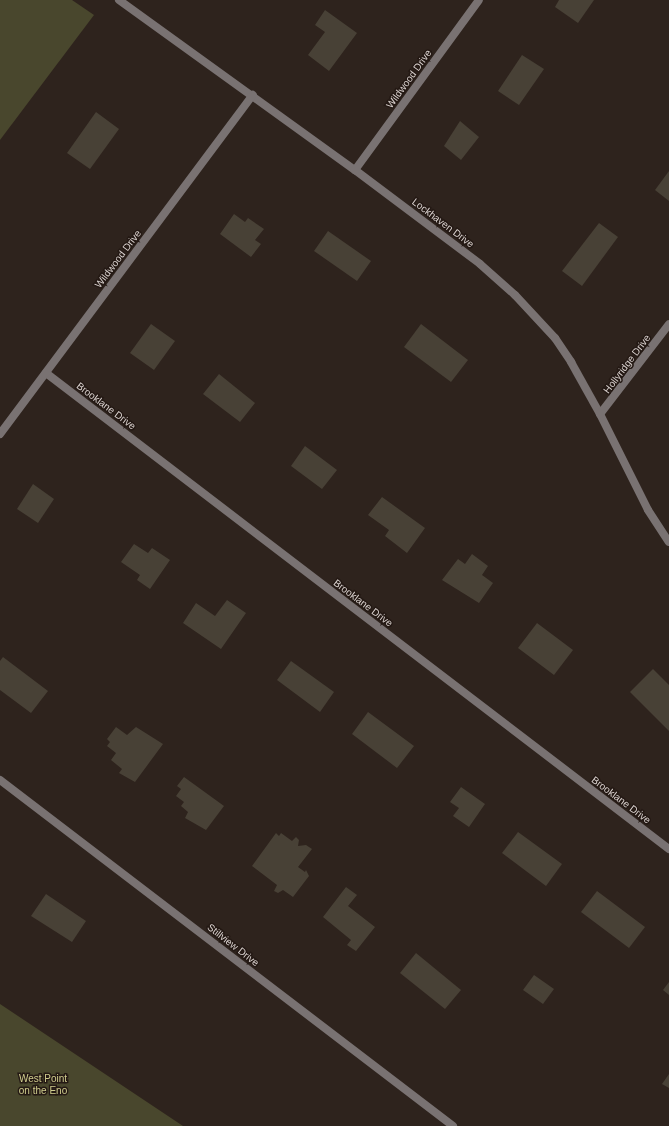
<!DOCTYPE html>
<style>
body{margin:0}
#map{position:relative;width:669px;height:1126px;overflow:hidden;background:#2e231d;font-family:Helvetica,sans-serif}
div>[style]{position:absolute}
.green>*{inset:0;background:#49472d}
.building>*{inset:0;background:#484136}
.street>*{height:8px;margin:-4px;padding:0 4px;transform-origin:4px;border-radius:4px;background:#797272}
span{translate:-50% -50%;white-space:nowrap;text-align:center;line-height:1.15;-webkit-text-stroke:3px #241914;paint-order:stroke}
.street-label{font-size:10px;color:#dbd3d0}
.park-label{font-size:10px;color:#d1ce8f}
</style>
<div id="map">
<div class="green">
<div style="clip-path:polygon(0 0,72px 0,94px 15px,0 140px)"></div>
<div style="clip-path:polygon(0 1004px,183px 1126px,0 1126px)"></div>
</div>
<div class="building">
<div style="clip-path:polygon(559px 0,594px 0,578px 23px,555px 7px)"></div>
<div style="clip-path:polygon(325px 10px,357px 33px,329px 71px,308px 55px,325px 32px,315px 25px)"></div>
<div style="clip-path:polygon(522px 55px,544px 69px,519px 105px,498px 91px)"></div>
<div style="clip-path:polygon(96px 112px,119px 129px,90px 169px,67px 153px)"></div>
<div style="clip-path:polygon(460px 121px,479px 137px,461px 160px,444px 146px)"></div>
<div style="clip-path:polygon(669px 171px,669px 201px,655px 190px)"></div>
<div style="clip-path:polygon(234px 214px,245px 222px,248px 218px,264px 229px,255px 240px,261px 244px,251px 257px,220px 234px)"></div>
<div style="clip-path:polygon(599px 223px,618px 237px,582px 286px,562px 271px)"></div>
<div style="clip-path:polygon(328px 231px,371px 261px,357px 281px,314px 251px)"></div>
<div style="clip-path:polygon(151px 324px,175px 341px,154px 370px,130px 353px)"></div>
<div style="clip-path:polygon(421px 324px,468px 360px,451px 382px,404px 347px)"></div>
<div style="clip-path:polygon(219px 374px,255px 403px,240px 422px,203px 394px)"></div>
<div style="clip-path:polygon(305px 446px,337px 470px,322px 489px,291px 466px)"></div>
<div style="clip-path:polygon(33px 484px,54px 499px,38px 523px,17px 509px)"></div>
<div style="clip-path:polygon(382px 497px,425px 528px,407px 553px,385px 536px,389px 530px,368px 515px)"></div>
<div style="clip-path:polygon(134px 544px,148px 553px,152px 548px,170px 560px,150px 589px,137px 580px,140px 575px,121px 562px)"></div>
<div style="clip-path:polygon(472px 554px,488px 566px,482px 575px,493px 583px,479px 603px,442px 580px,458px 559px,465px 564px)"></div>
<div style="clip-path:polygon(227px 600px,246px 613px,221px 649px,183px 623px,196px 603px,215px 616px)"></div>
<div style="clip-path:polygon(537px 623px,573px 650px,554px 675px,518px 648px)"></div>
<div style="clip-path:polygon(3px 657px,48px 691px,31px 713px,0 690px,0 661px)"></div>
<div style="clip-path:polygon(291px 661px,334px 692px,320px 712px,277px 680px)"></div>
<div style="clip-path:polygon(653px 669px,669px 685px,669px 731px,630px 692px)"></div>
<div style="clip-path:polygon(368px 712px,414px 746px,397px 768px,352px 734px)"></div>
<div style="clip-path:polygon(116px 727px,127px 735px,136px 727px,163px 744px,135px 782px,119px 773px,122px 769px,111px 760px,116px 753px,107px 746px,110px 742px,107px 739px)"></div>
<div style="clip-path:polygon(184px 777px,224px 806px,206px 830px,185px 818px,188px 812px,181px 806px,184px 802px,176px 796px,181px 789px,177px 786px)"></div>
<div style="clip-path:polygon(461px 787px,485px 804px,469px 827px,453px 816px,459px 808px,450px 802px)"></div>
<div style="clip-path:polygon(518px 832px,562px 864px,546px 886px,502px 853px)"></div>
<div style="clip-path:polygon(276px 833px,279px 836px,281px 833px,292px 841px,296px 837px,299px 840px,298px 846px,306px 845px,312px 849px,298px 867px,305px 872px,306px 870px,309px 876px,293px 897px,283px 890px,278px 893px,274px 891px,277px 885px,252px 866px)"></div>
<div style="clip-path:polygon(346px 887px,357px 895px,348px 906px,375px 927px,356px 951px,347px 945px,351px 940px,323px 917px)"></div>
<div style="clip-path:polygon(597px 891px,645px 927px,629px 948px,581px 912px)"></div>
<div style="clip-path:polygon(46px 894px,86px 921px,72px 942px,31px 916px)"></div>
<div style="clip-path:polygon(416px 953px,461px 990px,445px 1009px,400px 973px)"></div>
<div style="clip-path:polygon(534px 975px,554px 989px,543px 1004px,523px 990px)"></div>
<div style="clip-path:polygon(669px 982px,669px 995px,663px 990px)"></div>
<div style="clip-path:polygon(669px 1074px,669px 1088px,662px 1084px)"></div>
</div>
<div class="street">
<div style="left:119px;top:0;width:291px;rotate:35.8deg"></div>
<div style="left:355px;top:170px;width:156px;rotate:36.9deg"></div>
<div style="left:480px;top:264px;width:47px;rotate:41.5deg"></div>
<div style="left:515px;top:295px;width:59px;rotate:47.1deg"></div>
<div style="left:555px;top:338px;width:29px;rotate:56deg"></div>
<div style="left:571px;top:362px;width:60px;rotate:60.9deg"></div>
<div style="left:600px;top:414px;width:107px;rotate:63.4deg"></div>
<div style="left:648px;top:510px;width:38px;rotate:57deg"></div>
<div style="left:355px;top:170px;width:210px;rotate:-53.9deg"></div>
<div style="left:46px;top:373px;width:784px;rotate:37.38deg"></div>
<div style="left:600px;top:414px;width:113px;rotate:-52.5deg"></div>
<div style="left:0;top:434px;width:423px;rotate:-53.3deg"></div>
<div style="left:0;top:780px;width:570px;rotate:37.37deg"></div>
</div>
<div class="street-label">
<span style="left:409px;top:79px;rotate:-54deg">Wildwood Drive</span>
<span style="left:443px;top:223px;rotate:37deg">Lockhaven Drive</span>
<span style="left:118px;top:259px;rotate:-53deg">Wildwood Drive</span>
<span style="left:627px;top:364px;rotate:-53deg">Hollyridge Drive</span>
<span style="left:106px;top:406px;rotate:37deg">Brooklane Drive</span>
<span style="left:363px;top:603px;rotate:37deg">Brooklane Drive</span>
<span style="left:621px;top:800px;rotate:37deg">Brooklane Drive</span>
<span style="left:233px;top:945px;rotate:38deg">Stillview Drive</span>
</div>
<div class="park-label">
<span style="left:43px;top:1084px">West Point<br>on the Eno</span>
</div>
</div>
